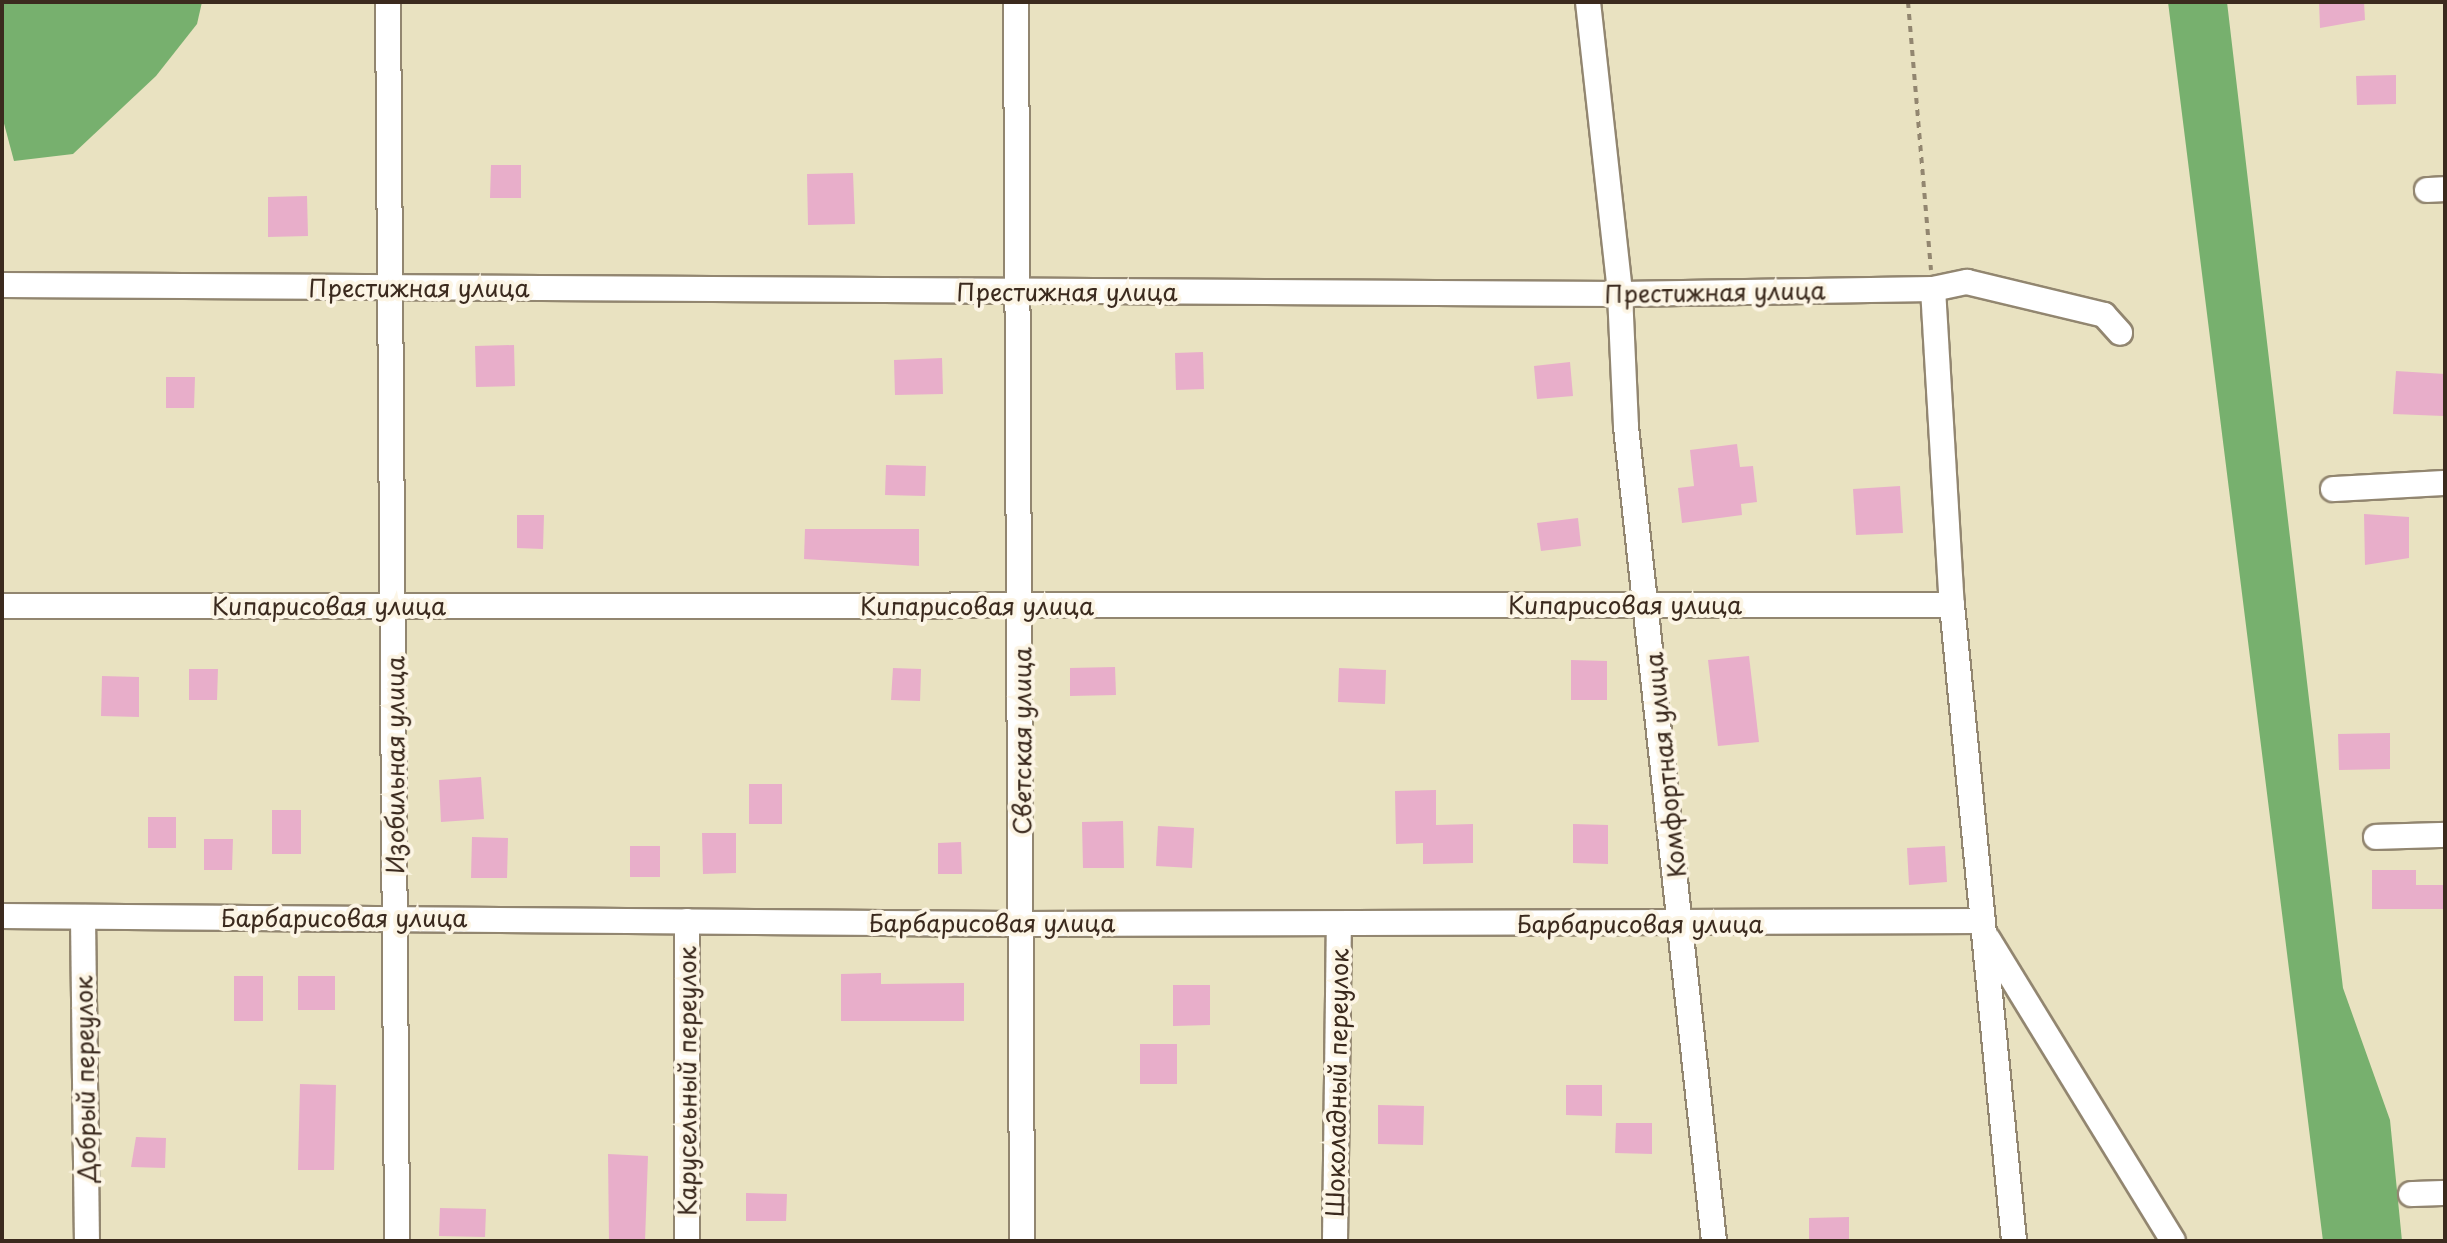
<!DOCTYPE html>
<meta charset="utf-8">
<style>
body{margin:0}
#map{position:relative;width:2447px;height:1243px;overflow:hidden;background:#e9e2c1;font-family:"Playpen Sans",sans-serif}
div>[style]{position:absolute}
.forest>*{inset:0;background:#77b06e}
.building>*{inset:0;background:#e8aeca}
.path>*{height:4px;margin-top:-2px;transform-origin:0;background:repeating-linear-gradient(90deg,#928670 0 6px,transparent 0 12px)}
.roads{filter:drop-shadow(2px 0 #928670) drop-shadow(-2px 0 #928670) drop-shadow(0 2px #928670) drop-shadow(0 -2px #928670)}
.minor>*{height:24px;margin:-12px;padding:0 12px;transform-origin:12px;border-radius:12px;background:#fff}
span{translate:-50% -50%;white-space:nowrap;text-align:center;line-height:1.15;-webkit-text-stroke:8px #fcf5e5;paint-order:stroke}
.street-label{font-size:24px;color:#3b2a1e}
.frame{position:absolute;inset:0;border:4px solid #3b2a1e;pointer-events:none}
</style>
<div id="map">
<div class="forest">
<div style="clip-path:polygon(2px 2px,202px 2px,197px 24px,156px 76px,73px 154px,14px 161px,2px 116px)"></div>
<div style="clip-path:polygon(2168px 2px,2227px 2px,2343px 988px,2390px 1120px,2402px 1241px,2323px 1241px)"></div>
</div>
<div class="building">
<div style="clip-path:polygon(2319px 2px,2364px 2px,2365px 20px,2320px 28px)"></div>
<div style="clip-path:polygon(2396px 75px,2396px 104px,2357px 105px,2356px 76px)"></div>
<div style="clip-path:polygon(491px 165px,521px 165px,521px 198px,490px 198px)"></div>
<div style="clip-path:polygon(853px 173px,855px 224px,808px 225px,807px 174px)"></div>
<div style="clip-path:polygon(307px 196px,308px 236px,268px 237px,268px 197px)"></div>
<div style="clip-path:polygon(514px 345px,515px 386px,476px 387px,475px 346px)"></div>
<div style="clip-path:polygon(1203px 352px,1204px 389px,1176px 390px,1175px 353px)"></div>
<div style="clip-path:polygon(942px 358px,943px 394px,895px 395px,894px 360px)"></div>
<div style="clip-path:polygon(1570px 362px,1573px 396px,1537px 399px,1534px 366px)"></div>
<div style="clip-path:polygon(2396px 371px,2445px 374px,2444px 416px,2393px 414px)"></div>
<div style="clip-path:polygon(166px 377px,195px 377px,194px 408px,166px 408px)"></div>
<div style="clip-path:polygon(1737px 444px,1740px 467px,1753px 466px,1757px 502px,1741px 504px,1742px 515px,1682px 523px,1678px 488px,1694px 486px,1690px 450px)"></div>
<div style="clip-path:polygon(886px 465px,926px 466px,925px 496px,885px 495px)"></div>
<div style="clip-path:polygon(1900px 486px,1903px 533px,1856px 535px,1853px 489px)"></div>
<div style="clip-path:polygon(2364px 514px,2409px 517px,2409px 558px,2365px 565px)"></div>
<div style="clip-path:polygon(517px 515px,544px 515px,543px 549px,517px 548px)"></div>
<div style="clip-path:polygon(1578px 518px,1581px 546px,1541px 551px,1537px 523px)"></div>
<div style="clip-path:polygon(805px 529px,919px 529px,919px 566px,804px 559px)"></div>
<div style="clip-path:polygon(1749px 656px,1759px 742px,1718px 746px,1708px 660px)"></div>
<div style="clip-path:polygon(1571px 660px,1607px 661px,1607px 700px,1571px 700px)"></div>
<div style="clip-path:polygon(1115px 667px,1116px 695px,1070px 696px,1070px 668px)"></div>
<div style="clip-path:polygon(893px 668px,921px 669px,920px 701px,891px 700px)"></div>
<div style="clip-path:polygon(1339px 668px,1386px 670px,1385px 704px,1338px 702px)"></div>
<div style="clip-path:polygon(189px 669px,218px 669px,217px 700px,189px 700px)"></div>
<div style="clip-path:polygon(102px 676px,139px 677px,139px 717px,101px 716px)"></div>
<div style="clip-path:polygon(2390px 733px,2390px 769px,2339px 770px,2338px 734px)"></div>
<div style="clip-path:polygon(481px 777px,484px 819px,441px 822px,439px 780px)"></div>
<div style="clip-path:polygon(749px 784px,782px 784px,782px 824px,749px 824px)"></div>
<div style="clip-path:polygon(1436px 790px,1436px 825px,1473px 824px,1473px 863px,1423px 864px,1423px 843px,1396px 844px,1395px 791px)"></div>
<div style="clip-path:polygon(272px 810px,301px 810px,301px 854px,272px 854px)"></div>
<div style="clip-path:polygon(148px 817px,176px 817px,176px 848px,148px 848px)"></div>
<div style="clip-path:polygon(1123px 821px,1124px 868px,1083px 868px,1082px 822px)"></div>
<div style="clip-path:polygon(1573px 824px,1608px 825px,1608px 864px,1573px 863px)"></div>
<div style="clip-path:polygon(1158px 826px,1194px 828px,1192px 868px,1156px 866px)"></div>
<div style="clip-path:polygon(702px 833px,736px 833px,736px 873px,703px 874px)"></div>
<div style="clip-path:polygon(472px 837px,508px 838px,507px 878px,471px 878px)"></div>
<div style="clip-path:polygon(204px 839px,233px 839px,232px 870px,204px 870px)"></div>
<div style="clip-path:polygon(961px 842px,962px 874px,938px 874px,938px 843px)"></div>
<div style="clip-path:polygon(630px 846px,660px 846px,660px 877px,630px 877px)"></div>
<div style="clip-path:polygon(1945px 846px,1947px 882px,1909px 885px,1907px 848px)"></div>
<div style="clip-path:polygon(2372px 870px,2416px 870px,2416px 885px,2445px 885px,2445px 909px,2372px 909px)"></div>
<div style="clip-path:polygon(881px 973px,881px 984px,964px 983px,964px 1021px,841px 1021px,841px 974px)"></div>
<div style="clip-path:polygon(234px 976px,263px 976px,263px 1021px,234px 1021px)"></div>
<div style="clip-path:polygon(298px 976px,335px 976px,335px 1010px,298px 1010px)"></div>
<div style="clip-path:polygon(1173px 985px,1210px 985px,1210px 1025px,1173px 1026px)"></div>
<div style="clip-path:polygon(1140px 1044px,1177px 1044px,1177px 1084px,1140px 1084px)"></div>
<div style="clip-path:polygon(300px 1084px,336px 1085px,334px 1170px,298px 1170px)"></div>
<div style="clip-path:polygon(1566px 1085px,1602px 1085px,1602px 1116px,1566px 1115px)"></div>
<div style="clip-path:polygon(1378px 1105px,1424px 1106px,1423px 1145px,1378px 1144px)"></div>
<div style="clip-path:polygon(1616px 1123px,1652px 1123px,1652px 1154px,1615px 1153px)"></div>
<div style="clip-path:polygon(136px 1137px,166px 1138px,165px 1168px,131px 1167px)"></div>
<div style="clip-path:polygon(608px 1154px,648px 1156px,645px 1241px,609px 1241px)"></div>
<div style="clip-path:polygon(746px 1193px,787px 1194px,786px 1221px,746px 1221px)"></div>
<div style="clip-path:polygon(440px 1208px,486px 1209px,485px 1237px,439px 1236px)"></div>
<div style="clip-path:polygon(1849px 1217px,1849px 1241px,1809px 1241px,1809px 1218px)"></div>
</div>
<div class="path">
<div style="left:1908px;top:2px;width:269px;rotate:85.1deg"></div>
</div>
<div class="roads">
<div class="minor">
<div style="left:388px;top:2px;width:1239px;rotate:89.58deg"></div>
<div style="left:1016px;top:2px;width:1239px;rotate:89.72deg"></div>
<div style="left:1588px;top:2px;width:294px;rotate:83.7deg"></div>
<div style="left:1620px;top:294px;width:133px;rotate:87.4deg"></div>
<div style="left:1626px;top:427px;width:819px;rotate:83.83deg"></div>
<div style="left:2427px;top:190px;width:18px;rotate:-3deg"></div>
<div style="left:2px;top:285px;width:1618px;rotate:0.32deg"></div>
<div style="left:1620px;top:294px;width:313px;rotate:-0.9deg"></div>
<div style="left:1933px;top:289px;width:35px;rotate:-12deg"></div>
<div style="left:1967px;top:282px;width:141px;rotate:13.5deg"></div>
<div style="left:2104px;top:315px;width:24px;rotate:48deg"></div>
<div style="left:1933px;top:289px;width:317px;rotate:86.6deg"></div>
<div style="left:1952px;top:605px;width:639px;rotate:84.43deg"></div>
<div style="left:2333px;top:489px;width:112px;rotate:-3.1deg"></div>
<div style="left:2px;top:606px;width:1950px;rotate:-0.03deg"></div>
<div style="left:2376px;top:837px;width:69px;rotate:-1.7deg"></div>
<div style="left:2px;top:916px;width:1020px;rotate:0.45deg"></div>
<div style="left:1022px;top:924px;width:961px;rotate:-0.18deg"></div>
<div style="left:83px;top:917px;width:324px;rotate:89.3deg"></div>
<div style="left:687px;top:921px;width:320px;rotate:90deg"></div>
<div style="left:1988px;top:939px;width:354px;rotate:58.5deg"></div>
<div style="left:2411px;top:1194px;width:34px;rotate:-2deg"></div>
<div style="left:1335px;top:1241px;width:317px;rotate:-89.3deg"></div>
</div>
</div>
<div class="street-label">
<span style="left:419px;top:288px">Престижная улица</span>
<span style="left:1067px;top:292px">Престижная улица</span>
<span style="left:1715px;top:292px;rotate:-1deg">Престижная улица</span>
<span style="left:1625px;top:605px">Кипарисовая улица</span>
<span style="left:329px;top:606px">Кипарисовая улица</span>
<span style="left:977px;top:606px">Кипарисовая улица</span>
<span style="left:1022px;top:741px;rotate:-90deg">Светская улица</span>
<span style="left:395px;top:765px;rotate:-90deg">Изобильная улица</span>
<span style="left:1665px;top:765px;rotate:-96deg">Комфортная улица</span>
<span style="left:344px;top:918px">Барбарисовая улица</span>
<span style="left:992px;top:923px">Барбарисовая улица</span>
<span style="left:1640px;top:924px">Барбарисовая улица</span>
<span style="left:85px;top:1079px;rotate:-91deg">Добрый переулок</span>
<span style="left:687px;top:1081px;rotate:-90deg">Карусельный переулок</span>
<span style="left:1337px;top:1083px;rotate:-89deg">Шоколадный переулок</span>
</div>
<div class="frame"></div>
</div>
